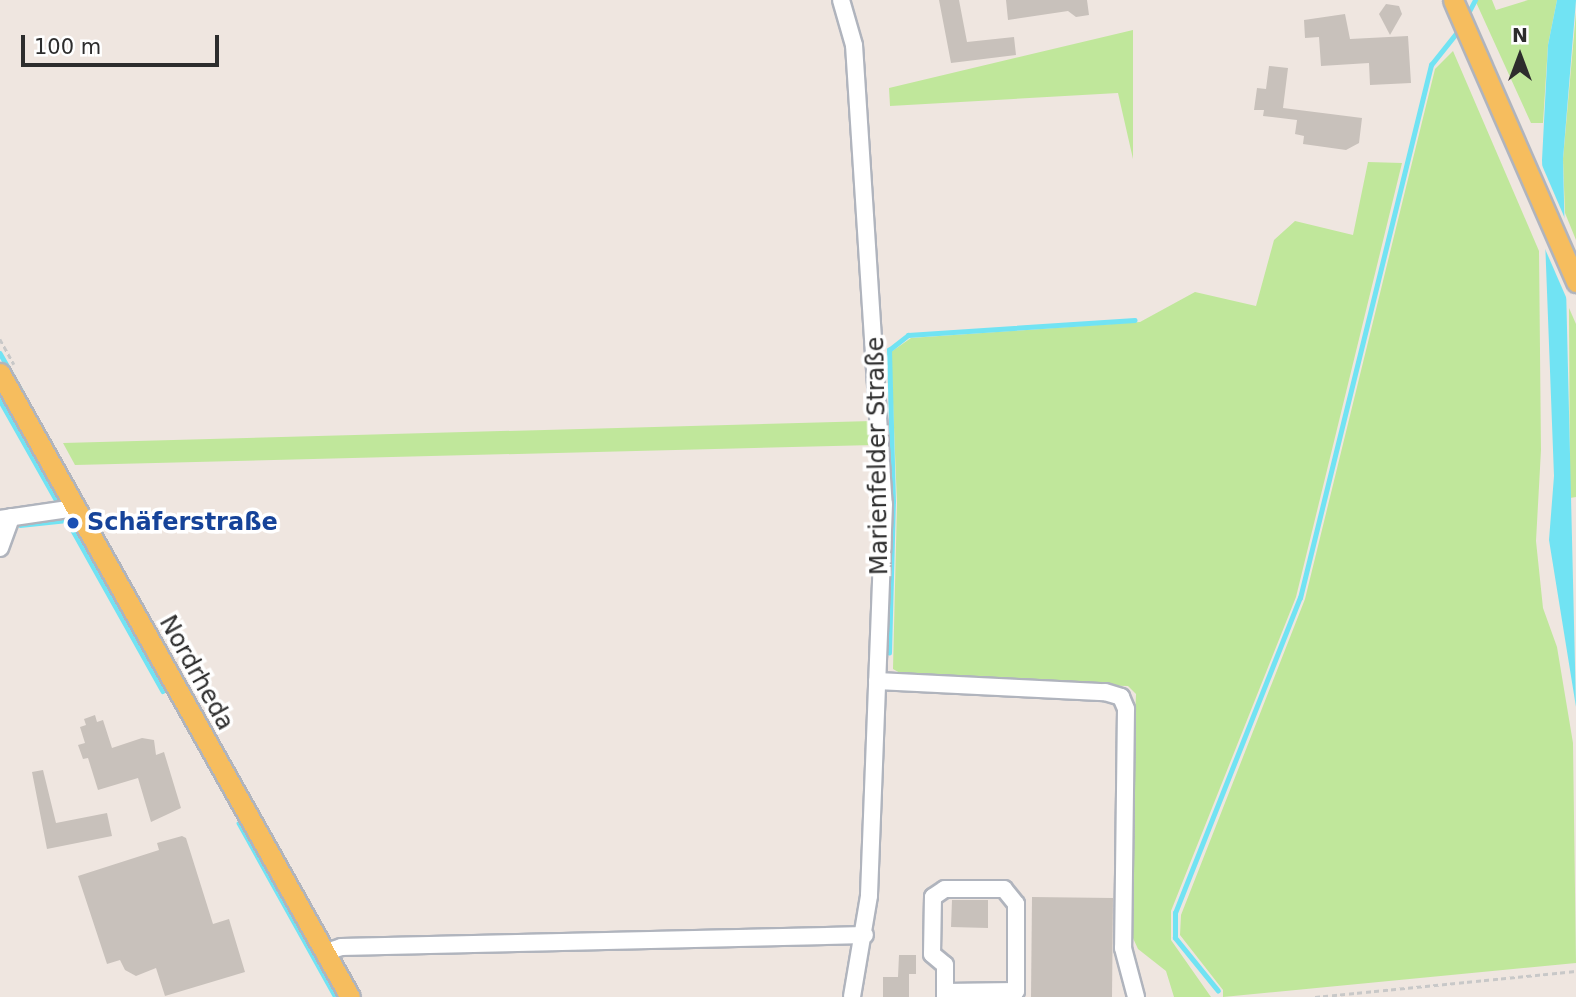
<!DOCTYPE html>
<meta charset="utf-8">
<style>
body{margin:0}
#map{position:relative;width:1576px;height:997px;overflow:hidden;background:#efe6e0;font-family:"DejaVu Sans",sans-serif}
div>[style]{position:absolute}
.green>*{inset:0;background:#c0e79b}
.water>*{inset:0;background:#71e3f3}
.pier>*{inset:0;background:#efe6e0}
.stream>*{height:4.5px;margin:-2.25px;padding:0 2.25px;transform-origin:2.25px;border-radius:2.25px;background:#71e3f3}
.building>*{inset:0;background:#c8c1bb}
.path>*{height:2.5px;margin-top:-1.25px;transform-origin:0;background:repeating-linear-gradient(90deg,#c8c8c8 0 5px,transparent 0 8.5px)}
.roads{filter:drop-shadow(2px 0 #b0b4bd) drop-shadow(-2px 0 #b0b4bd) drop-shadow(0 2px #b0b4bd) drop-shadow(0 -2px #b0b4bd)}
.minor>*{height:16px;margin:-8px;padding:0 8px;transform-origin:8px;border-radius:8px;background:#fff}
.major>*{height:19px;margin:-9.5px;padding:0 9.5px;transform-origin:9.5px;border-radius:9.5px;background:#f6bd5e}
.dots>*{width:19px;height:19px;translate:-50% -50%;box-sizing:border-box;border:4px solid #fff;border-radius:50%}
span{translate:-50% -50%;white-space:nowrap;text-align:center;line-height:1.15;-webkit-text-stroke:7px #fff;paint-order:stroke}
.street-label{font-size:24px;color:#2d2d2d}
.transit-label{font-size:24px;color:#164399;font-weight:700}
.left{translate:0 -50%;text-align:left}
.north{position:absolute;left:1485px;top:21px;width:70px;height:70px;-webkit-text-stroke:5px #fff;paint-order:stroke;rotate:0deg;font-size:19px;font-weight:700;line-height:28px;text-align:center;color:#2d2d2d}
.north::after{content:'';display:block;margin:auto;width:24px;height:32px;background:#2d2d2d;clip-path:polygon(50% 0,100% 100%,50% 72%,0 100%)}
.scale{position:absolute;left:21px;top:35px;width:198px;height:32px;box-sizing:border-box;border:4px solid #2d2d2d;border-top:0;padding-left:9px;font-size:21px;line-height:24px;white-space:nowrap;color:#2d2d2d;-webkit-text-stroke:5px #fff;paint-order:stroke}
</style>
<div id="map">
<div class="green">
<div style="clip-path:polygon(1475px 0,1492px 0,1496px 10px,1528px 0,1557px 0,1548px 45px,1543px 123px,1531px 123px)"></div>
<div style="clip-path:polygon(1576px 12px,1576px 240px,1565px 213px,1563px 159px)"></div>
<div style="clip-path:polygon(1133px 30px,1133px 159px,1118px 93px,890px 106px,889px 88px)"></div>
<div style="clip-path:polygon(1453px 51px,1539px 251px,1541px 450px,1536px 541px,1543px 608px,1557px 647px,1573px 743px,1576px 963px,1223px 997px,1223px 990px,1180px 935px,1181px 915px,1305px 599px,1435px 69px)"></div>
<div style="clip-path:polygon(1368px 162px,1402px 163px,1296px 597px,1171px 911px,1171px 940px,1211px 997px,1174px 997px,1166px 971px,1138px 949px,1127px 925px,1136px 694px,1128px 686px,1015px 683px,900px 673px,893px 669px,897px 503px,891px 352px,911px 338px,1140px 322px,1195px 292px,1256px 306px,1274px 240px,1295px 221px,1353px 235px)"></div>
<div style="clip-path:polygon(1569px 308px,1576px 324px,1576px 497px,1570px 498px)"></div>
<div style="clip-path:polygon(872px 421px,874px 445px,75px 465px,63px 443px)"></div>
</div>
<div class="water">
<div style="clip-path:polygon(1557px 0,1576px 0,1563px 159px,1576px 707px,1549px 540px,1554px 476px,1542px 160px,1548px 45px)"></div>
</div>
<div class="pier">
<div style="clip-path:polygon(1538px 156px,1569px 228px,1573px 313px,1542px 242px)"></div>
</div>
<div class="stream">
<div style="left:1466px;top:17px;width:19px;rotate:-62deg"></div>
<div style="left:0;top:353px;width:43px;rotate:60.4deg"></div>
<div style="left:0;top:400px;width:116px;rotate:60.6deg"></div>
<div style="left:20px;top:525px;width:47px;rotate:-6.1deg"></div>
<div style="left:67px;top:520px;width:196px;rotate:60.7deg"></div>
<div style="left:889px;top:653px;width:151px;rotate:-88.5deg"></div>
<div style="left:893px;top:502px;width:152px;rotate:-91.5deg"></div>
<div style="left:889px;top:350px;width:24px;rotate:-38deg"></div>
<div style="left:908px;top:335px;width:227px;rotate:-3.8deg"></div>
<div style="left:239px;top:823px;width:199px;rotate:60.9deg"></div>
<div style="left:1218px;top:991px;width:68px;rotate:-129.1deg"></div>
<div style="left:1175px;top:938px;width:25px;rotate:-90deg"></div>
<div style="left:1175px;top:913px;width:339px;rotate:-68.4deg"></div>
<div style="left:1300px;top:598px;width:549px;rotate:-76.19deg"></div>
<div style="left:1431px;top:65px;width:43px;rotate:-51.5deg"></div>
</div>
<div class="building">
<div style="clip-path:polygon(939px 0,959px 0,967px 42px,1014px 37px,1016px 55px,951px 63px)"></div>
<div style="clip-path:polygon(1006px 0,1087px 0,1089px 15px,1076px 17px,1068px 11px,1008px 20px)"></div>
<div style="clip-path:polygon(1386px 4px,1399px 6px,1402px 14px,1390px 35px,1379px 14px)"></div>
<div style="clip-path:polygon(1345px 14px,1350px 39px,1408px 36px,1411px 83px,1370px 85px,1369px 63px,1321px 66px,1319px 37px,1305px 38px,1304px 20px)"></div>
<div style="clip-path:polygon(1269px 66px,1288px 68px,1283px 108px,1362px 118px,1359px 143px,1346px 150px,1303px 144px,1304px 136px,1295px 134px,1297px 120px,1263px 116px,1264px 110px,1254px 110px,1257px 88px,1266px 89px)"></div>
<div style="clip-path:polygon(95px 715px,97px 722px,103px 720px,112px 748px,142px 738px,154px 740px,156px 755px,164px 752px,181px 808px,151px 822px,138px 778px,98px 790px,88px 758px,83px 759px,78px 745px,85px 743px,80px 727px,86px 725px,84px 719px)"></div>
<div style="clip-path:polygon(43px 770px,56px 823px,107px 813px,112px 836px,47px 849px,32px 772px)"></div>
<div style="clip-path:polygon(182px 836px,186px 838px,213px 924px,229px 919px,245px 972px,165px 996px,156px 968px,136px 976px,125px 970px,120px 960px,107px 964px,78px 876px,159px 850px,157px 843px)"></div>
<div style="clip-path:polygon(1032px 897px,1113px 898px,1112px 997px,1031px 997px)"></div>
<div style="clip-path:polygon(952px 900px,988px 900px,988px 928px,951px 927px)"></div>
<div style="clip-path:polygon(899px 955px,916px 955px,916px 974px,909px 974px,909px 997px,883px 997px,883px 977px,898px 977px)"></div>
</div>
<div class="path">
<div style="left:0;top:339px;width:29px;rotate:61deg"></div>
<div style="left:1315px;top:997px;width:262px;rotate:-5.7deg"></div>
</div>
<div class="roads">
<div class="minor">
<div style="left:841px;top:0;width:47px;rotate:73.9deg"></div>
<div style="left:854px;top:45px;width:460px;rotate:86.3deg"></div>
<div style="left:884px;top:504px;width:392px;rotate:92.2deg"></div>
<div style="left:869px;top:896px;width:102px;rotate:99.6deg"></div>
<div style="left:0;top:519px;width:76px;rotate:-8.3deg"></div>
<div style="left:0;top:548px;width:33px;rotate:-70deg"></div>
<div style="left:877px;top:681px;width:228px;rotate:2.8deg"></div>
<div style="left:1105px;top:692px;width:17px;rotate:17deg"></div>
<div style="left:1121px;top:697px;width:13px;rotate:67deg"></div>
<div style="left:1126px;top:709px;width:239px;rotate:90.7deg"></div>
<div style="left:1123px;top:948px;width:51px;rotate:75.1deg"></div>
<div style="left:326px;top:952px;width:16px;rotate:-18deg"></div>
<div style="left:341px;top:947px;width:524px;rotate:-1.31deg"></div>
<div style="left:945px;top:997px;width:32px;rotate:-90deg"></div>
<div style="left:945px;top:965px;width:17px;rotate:-140deg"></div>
<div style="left:932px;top:954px;width:57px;rotate:-89deg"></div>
<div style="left:933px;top:897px;width:14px;rotate:-34deg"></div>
<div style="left:945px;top:889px;width:59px"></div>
<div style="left:1004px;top:889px;width:19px;rotate:51deg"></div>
<div style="left:1016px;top:904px;width:87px;rotate:90deg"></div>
<div style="left:1016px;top:991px;width:71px;rotate:179.2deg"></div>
</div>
<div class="major">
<div style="left:1453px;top:0;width:308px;rotate:66.4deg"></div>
<div style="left:0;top:373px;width:715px;rotate:60.71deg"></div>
</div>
</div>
<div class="dots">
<div style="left:73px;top:523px;background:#1a4fb4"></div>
</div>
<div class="street-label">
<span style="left:878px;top:456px;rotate:-91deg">Marienfelder Straße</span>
<span style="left:196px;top:673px;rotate:61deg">Nordrheda</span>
</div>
<div class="transit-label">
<span class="left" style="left:87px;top:523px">Schäferstraße</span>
</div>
<div class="north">N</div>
<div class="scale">100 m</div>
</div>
